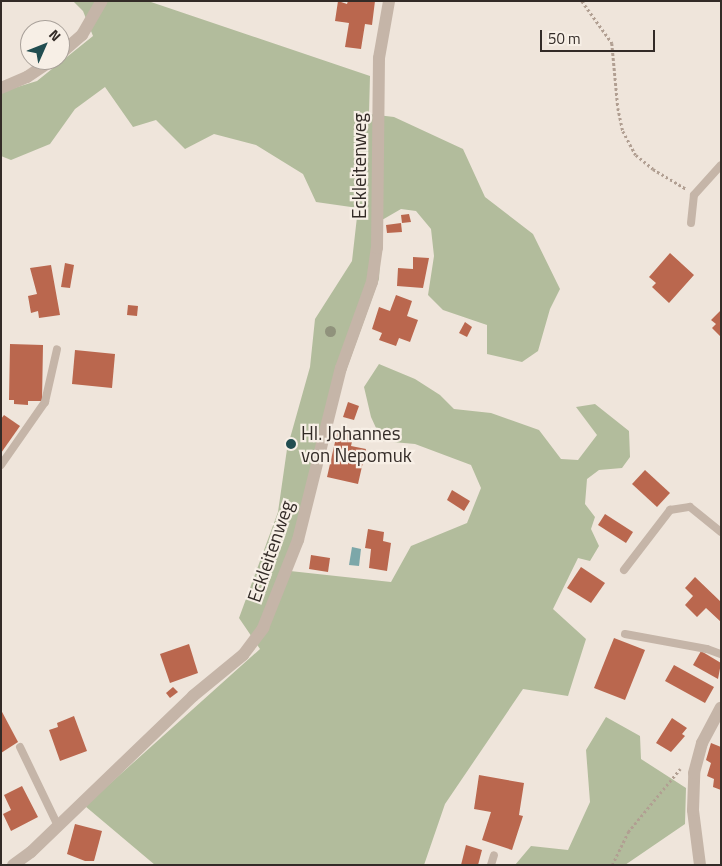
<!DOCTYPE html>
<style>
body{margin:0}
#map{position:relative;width:722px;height:866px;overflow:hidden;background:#efe5db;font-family:"Titillium Web",sans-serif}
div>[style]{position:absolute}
.green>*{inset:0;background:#b2bc9c}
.water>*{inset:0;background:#7ca7a9}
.building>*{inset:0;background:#ba674e}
.path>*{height:2.5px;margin-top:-1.25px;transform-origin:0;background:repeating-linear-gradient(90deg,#b19f92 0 2.5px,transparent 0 5px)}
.service>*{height:8px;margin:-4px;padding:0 4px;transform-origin:4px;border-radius:4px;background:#c5b5a8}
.minor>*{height:12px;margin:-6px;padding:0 6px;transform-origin:6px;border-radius:6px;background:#c5b5a8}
.trees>*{width:11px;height:11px;margin:-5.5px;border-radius:50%;background:#90927c}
.dots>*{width:14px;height:14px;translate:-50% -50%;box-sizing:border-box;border:2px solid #f7efe6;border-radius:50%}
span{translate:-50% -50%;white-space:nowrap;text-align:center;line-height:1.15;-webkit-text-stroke:4.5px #f7efe6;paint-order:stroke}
.street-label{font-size:19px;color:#332b27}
.poi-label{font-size:19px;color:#332b27}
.left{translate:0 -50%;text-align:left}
.frame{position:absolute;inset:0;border:2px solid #332b27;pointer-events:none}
.north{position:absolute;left:20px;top:20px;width:50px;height:50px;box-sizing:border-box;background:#f7efe6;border:1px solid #a9a19a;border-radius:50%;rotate:46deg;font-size:14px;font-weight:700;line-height:20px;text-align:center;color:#332b27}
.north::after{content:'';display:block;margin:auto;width:18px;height:22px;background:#214d50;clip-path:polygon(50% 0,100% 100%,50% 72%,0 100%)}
.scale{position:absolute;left:540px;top:30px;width:115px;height:22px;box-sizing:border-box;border:2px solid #332b27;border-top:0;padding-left:6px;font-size:15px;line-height:18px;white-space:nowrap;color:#332b27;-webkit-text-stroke:4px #f7efe6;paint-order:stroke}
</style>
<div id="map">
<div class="green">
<div style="clip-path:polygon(73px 1px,148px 1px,370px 76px,369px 114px,394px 117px,463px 149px,485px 197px,533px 234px,560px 289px,550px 309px,538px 351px,522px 362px,487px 354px,487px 325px,443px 310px,428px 295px,434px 256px,431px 229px,416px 211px,401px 209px,382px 220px,379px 279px,333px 407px,290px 571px,391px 582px,411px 546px,467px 523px,481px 488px,471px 465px,415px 444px,382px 441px,371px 417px,364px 387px,379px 364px,415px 379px,440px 395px,454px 409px,491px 413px,539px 430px,561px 459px,578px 460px,597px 435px,576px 407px,595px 404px,629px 431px,630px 457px,622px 468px,599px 470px,587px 479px,585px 504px,595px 517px,591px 529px,599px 546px,590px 561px,578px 558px,553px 609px,586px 639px,568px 696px,523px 689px,445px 804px,424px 865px,155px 865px,85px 806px,260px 649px,239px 618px,278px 512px,287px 449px,310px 367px,315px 319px,352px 261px,358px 208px,316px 202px,303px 174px,256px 145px,214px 134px,185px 149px,156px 120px,133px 127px,105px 87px,75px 109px,50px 144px,11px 160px,1px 156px,1px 92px,37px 81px,93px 36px,83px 11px)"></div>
<div style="clip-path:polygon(606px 717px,640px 736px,641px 759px,686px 788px,685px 824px,625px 865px,515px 865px,531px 846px,568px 850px,590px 802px,586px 750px)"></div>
</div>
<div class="water">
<div style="clip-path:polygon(352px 547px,361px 549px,359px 566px,349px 565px)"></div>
</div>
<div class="building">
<div style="clip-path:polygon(338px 1px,347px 4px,348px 1px,375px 1px,372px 25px,365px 24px,361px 49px,345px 47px,349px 23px,335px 21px)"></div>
<div style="clip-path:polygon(409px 214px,411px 222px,402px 223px,401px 215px)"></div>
<div style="clip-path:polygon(401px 223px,402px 232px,387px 233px,386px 225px)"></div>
<div style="clip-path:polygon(670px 253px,694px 275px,669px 303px,652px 287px,656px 283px,649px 277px)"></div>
<div style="clip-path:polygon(413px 257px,429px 258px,423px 288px,397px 286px,398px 268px,413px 269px)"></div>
<div style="clip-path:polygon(65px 263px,74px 265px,70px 288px,61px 287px)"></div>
<div style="clip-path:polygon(51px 265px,60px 315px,39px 318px,38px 311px,31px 313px,28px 296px,37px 294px,30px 268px)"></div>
<div style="clip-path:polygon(396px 295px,412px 301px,407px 316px,418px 320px,410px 342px,399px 338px,396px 346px,379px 340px,382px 333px,372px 329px,379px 307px,390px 311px)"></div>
<div style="clip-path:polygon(128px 305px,138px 306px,137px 316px,127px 315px)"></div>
<div style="clip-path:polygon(721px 310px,721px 337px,712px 328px,716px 324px,711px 320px)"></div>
<div style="clip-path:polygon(465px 322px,472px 327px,467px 337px,459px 333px)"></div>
<div style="clip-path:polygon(10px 344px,43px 345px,42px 401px,28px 401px,28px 405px,14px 404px,14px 400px,9px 400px)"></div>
<div style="clip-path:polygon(75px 350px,115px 354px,112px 388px,72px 384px)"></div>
<div style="clip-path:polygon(348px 402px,359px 406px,354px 420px,343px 417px)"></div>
<div style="clip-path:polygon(4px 415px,20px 426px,1px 453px,1px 419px)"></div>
<div style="clip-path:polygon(338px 429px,354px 433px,351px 446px,366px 449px,358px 484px,327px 477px)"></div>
<div style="clip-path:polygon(645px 470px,670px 493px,657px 507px,632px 484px)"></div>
<div style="clip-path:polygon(452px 490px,470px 501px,464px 511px,447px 500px)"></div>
<div style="clip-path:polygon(605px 514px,633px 532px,626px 543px,598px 525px)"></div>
<div style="clip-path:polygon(368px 529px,384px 532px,383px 541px,391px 543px,387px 571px,369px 568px,371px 549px,365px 548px)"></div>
<div style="clip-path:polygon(311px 555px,330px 558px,328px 572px,309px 569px)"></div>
<div style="clip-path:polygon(581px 567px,605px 583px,591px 603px,567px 588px)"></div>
<div style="clip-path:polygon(695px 577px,721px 602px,721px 622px,706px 608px,697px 617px,685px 605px,693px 596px,685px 588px)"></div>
<div style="clip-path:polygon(614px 638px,645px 650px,625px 700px,594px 688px)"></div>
<div style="clip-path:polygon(189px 644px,198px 673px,170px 683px,160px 654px)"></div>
<div style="clip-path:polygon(701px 651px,721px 663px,718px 679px,693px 665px)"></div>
<div style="clip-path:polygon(674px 665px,714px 687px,705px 703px,665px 681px)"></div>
<div style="clip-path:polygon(173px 687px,178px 692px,170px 698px,166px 693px)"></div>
<div style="clip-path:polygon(1px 710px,18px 742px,1px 753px)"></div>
<div style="clip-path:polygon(74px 716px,87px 751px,60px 761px,49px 730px,58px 727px,57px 723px)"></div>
<div style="clip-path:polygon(672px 718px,687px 728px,682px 734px,685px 736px,671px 752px,656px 743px)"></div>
<div style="clip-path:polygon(711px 743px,721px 747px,721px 790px,713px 787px,714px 779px,707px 776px,711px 763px,706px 760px)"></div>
<div style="clip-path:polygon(479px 775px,524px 783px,519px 815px,523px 816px,512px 850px,482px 840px,491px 812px,474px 809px)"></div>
<div style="clip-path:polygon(22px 786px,38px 817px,11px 831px,3px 814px,11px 810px,4px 795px)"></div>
<div style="clip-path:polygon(75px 824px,102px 831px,94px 861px,85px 861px,67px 854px)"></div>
<div style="clip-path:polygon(466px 845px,482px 850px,478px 865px,461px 865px)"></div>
</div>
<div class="path">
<div style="left:582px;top:1px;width:52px;rotate:54.5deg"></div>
<div style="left:612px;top:43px;width:65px;rotate:84.7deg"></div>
<div style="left:618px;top:108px;width:24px;rotate:78deg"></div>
<div style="left:623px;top:131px;width:27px;rotate:62deg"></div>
<div style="left:636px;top:155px;width:22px;rotate:39deg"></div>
<div style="left:653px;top:169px;width:39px;rotate:31deg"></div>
<div style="left:612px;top:865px;width:37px;rotate:-64deg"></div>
<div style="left:628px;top:832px;width:82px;rotate:-50.5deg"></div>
</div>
<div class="service">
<div style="left:691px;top:223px;width:28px;rotate:-84deg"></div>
<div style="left:694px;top:195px;width:40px;rotate:-48deg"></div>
<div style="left:1px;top:465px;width:77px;rotate:-55.1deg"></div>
<div style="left:45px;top:402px;width:54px;rotate:-77.2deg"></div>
<div style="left:624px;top:570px;width:76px;rotate:-52.5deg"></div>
<div style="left:670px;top:510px;width:20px;rotate:-9deg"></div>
<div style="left:690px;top:507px;width:40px;rotate:39deg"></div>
<div style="left:625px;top:634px;width:83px;rotate:10.4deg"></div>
<div style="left:707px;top:649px;width:15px;rotate:20deg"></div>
<div style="left:20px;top:747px;width:88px;rotate:64.3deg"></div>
<div style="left:491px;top:865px;width:10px;rotate:-73deg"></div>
</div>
<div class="minor">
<div style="left:60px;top:54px;width:29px;rotate:-41deg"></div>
<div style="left:82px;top:35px;width:39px;rotate:-60deg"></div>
<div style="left:1px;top:88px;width:28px;rotate:-23deg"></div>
<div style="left:27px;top:77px;width:30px;rotate:-34deg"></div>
<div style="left:13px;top:865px;width:22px;rotate:-36deg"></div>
<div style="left:31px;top:852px;width:225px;rotate:-43.9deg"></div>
<div style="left:193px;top:696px;width:65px;rotate:-39.4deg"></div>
<div style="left:243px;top:655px;width:34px;rotate:-53deg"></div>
<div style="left:263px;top:628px;width:95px;rotate:-68.3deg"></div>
<div style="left:298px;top:540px;width:177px;rotate:-76deg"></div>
<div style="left:341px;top:368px;width:91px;rotate:-70.2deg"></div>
<div style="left:372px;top:282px;width:34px;rotate:-82deg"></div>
<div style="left:377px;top:248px;width:190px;rotate:-89.4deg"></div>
<div style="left:379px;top:58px;width:58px;rotate:-80deg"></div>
<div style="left:700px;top:865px;width:55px;rotate:-97.3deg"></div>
<div style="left:693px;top:810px;width:37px;rotate:-88deg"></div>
<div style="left:694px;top:773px;width:31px;rotate:-75deg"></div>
<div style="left:702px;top:743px;width:40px;rotate:-62deg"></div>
</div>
<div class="trees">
<div style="left:330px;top:331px"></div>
</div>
<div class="dots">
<div style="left:291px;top:444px;background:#214d50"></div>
</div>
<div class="street-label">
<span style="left:359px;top:166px;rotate:-90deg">Eckleitenweg</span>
<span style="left:270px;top:551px;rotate:-71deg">Eckleitenweg</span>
</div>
<div class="poi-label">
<span class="left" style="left:301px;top:444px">Hl. Johannes<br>von Nepomuk</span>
</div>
<div class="frame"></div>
<div class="north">N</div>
<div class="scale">50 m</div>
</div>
